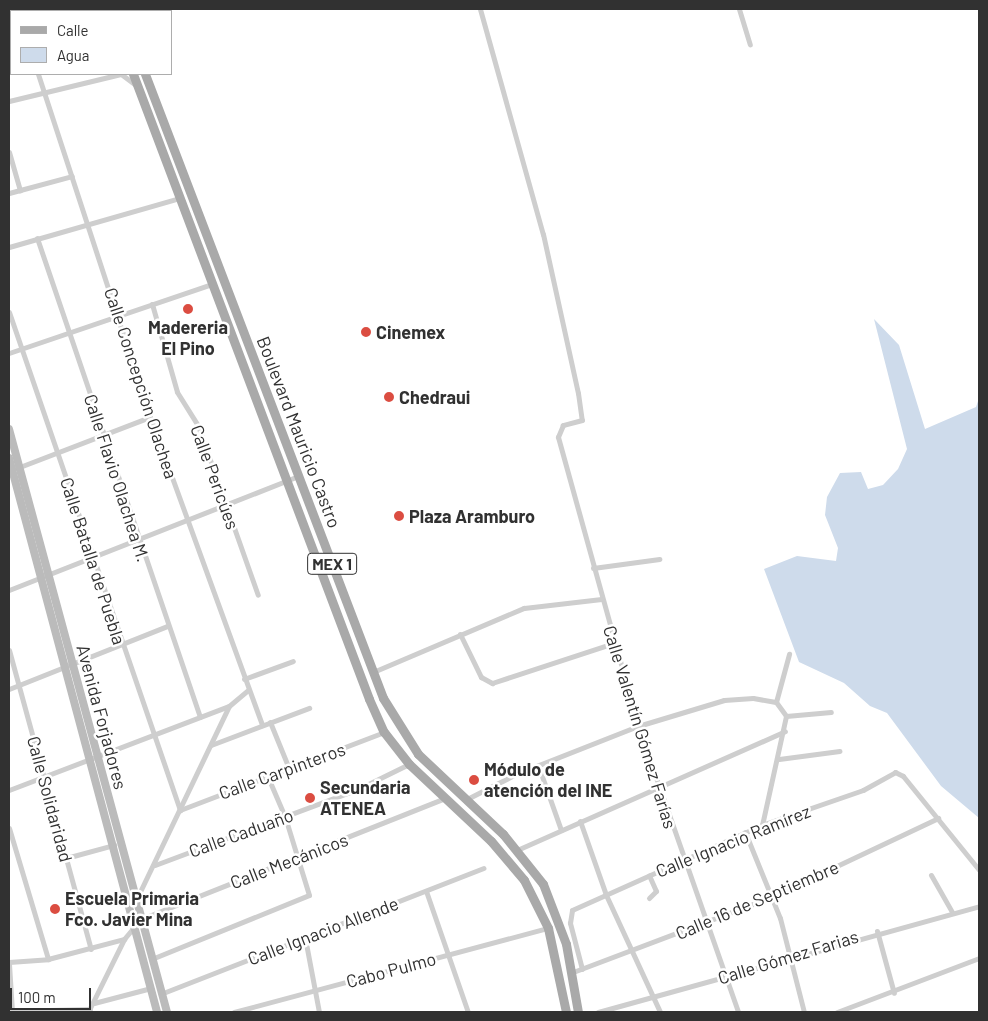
<!DOCTYPE html>
<meta charset="utf-8">
<style>
body{margin:0}
#map{position:relative;width:988px;height:1021px;overflow:hidden;background:#fff;font-family:Barlow,sans-serif}
div>[style]{position:absolute}
.water>*{inset:0;background:#cedbeb}
.street>*{height:5px;margin:-2.5px;padding:0 2.5px;transform-origin:2.5px;border-radius:2.5px;background:#cecece}
.secondary>*{height:8px;margin:-4px;padding:0 4px;transform-origin:4px;border-radius:4px;background:#bbb}
.primary>*{height:9px;margin:-4.5px;padding:0 4.5px;transform-origin:4.5px;border-radius:4.5px;background:#a9a9a9}
.dots>*{width:14px;height:14px;translate:-50% -50%;box-sizing:border-box;border:2px solid #fff;border-radius:50%}
span{translate:-50% -50%;white-space:nowrap;text-align:center;line-height:1.15;-webkit-text-stroke:5px #fff;paint-order:stroke}
.shield-label span{padding:1px 4px;background:#fff;border:1px solid;border-radius:4px;-webkit-text-stroke-width:0}
.shield-label{font-size:16px;color:#313131;font-weight:700}
.poi-label{font-size:18px;color:#313131;font-weight:700}
.left{translate:0 -50%;text-align:left}
.street-label{font-size:18px;color:#313131}
.frame{position:absolute;inset:0;border:10px solid #313131;pointer-events:none}
.legend{position:absolute;left:10px;top:10px;width:162px;height:65px;box-sizing:border-box;background:#fff;border:1px solid #adadad;margin:0;padding:6px 9px;list-style:none;font-size:15px;color:#313131}
.legend li{display:flex;align-items:center;gap:10px;height:25px}
.legend b{width:25px;border:1px solid #adadad}
.scale{position:absolute;left:10px;top:988px;width:81px;height:22px;box-sizing:border-box;border:2px solid #313131;border-top:0;padding-left:6px;font-size:15px;line-height:18px;white-space:nowrap;color:#313131;-webkit-text-stroke:4px #fff;paint-order:stroke}
</style>
<div id="map">
<div class="water">
<div style="clip-path:polygon(874px 319px,899px 345px,925px 429px,976px 407px,979px 398px,979px 818px,941px 786px,887px 713px,870px 706px,844px 683px,799px 662px,764px 569px,797px 556px,836px 561px,838px 548px,825px 515px,827px 497px,840px 473px,861px 472px,868px 489px,883px 485px,898px 469px,907px 449px)"></div>
</div>
<div class="street">
<div style="left:17px;top:9px;width:2px;rotate:63deg"></div>
<div style="left:480px;top:9px;width:234px;rotate:74.4deg"></div>
<div style="left:543px;top:234px;width:163px;rotate:77.6deg"></div>
<div style="left:578px;top:393px;width:27px;rotate:82deg"></div>
<div style="left:582px;top:420px;width:20px;rotate:165deg"></div>
<div style="left:563px;top:425px;width:13px;rotate:113deg"></div>
<div style="left:558px;top:437px;width:300px;rotate:74.5deg"></div>
<div style="left:638px;top:726px;width:303px;rotate:70.7deg"></div>
<div style="left:739px;top:9px;width:37px;rotate:73deg"></div>
<div style="left:53px;top:11px;width:7px;rotate:-16deg"></div>
<div style="left:9px;top:26px;width:2px"></div>
<div style="left:38px;top:74px;width:361px;rotate:71.9deg"></div>
<div style="left:150px;top:417px;width:328px;rotate:70deg"></div>
<div style="left:9px;top:101px;width:115px;rotate:-13.6deg"></div>
<div style="left:121px;top:74px;width:20px;rotate:37deg"></div>
<div style="left:9px;top:152px;width:40px;rotate:74deg"></div>
<div style="left:9px;top:193px;width:65px;rotate:-15.1deg"></div>
<div style="left:37px;top:238px;width:506px;rotate:71.21deg"></div>
<div style="left:9px;top:247px;width:178px;rotate:-16deg"></div>
<div style="left:152px;top:304px;width:91px;rotate:74.1deg"></div>
<div style="left:177px;top:392px;width:40px;rotate:58deg"></div>
<div style="left:198px;top:426px;width:179px;rotate:70.5deg"></div>
<div style="left:9px;top:312px;width:527px;rotate:71.05deg"></div>
<div style="left:180px;top:810px;width:218px;rotate:-20.9deg"></div>
<div style="left:9px;top:353px;width:214px;rotate:-18.8deg"></div>
<div style="left:17px;top:468px;width:142px;rotate:-21deg"></div>
<div style="left:593px;top:568px;width:67px;rotate:-7.8deg"></div>
<div style="left:9px;top:590px;width:311px;rotate:-21.5deg"></div>
<div style="left:460px;top:634px;width:48px;rotate:64deg"></div>
<div style="left:481px;top:677px;width:13px;rotate:29deg"></div>
<div style="left:492px;top:683px;width:128px;rotate:-18.2deg"></div>
<div style="left:9px;top:650px;width:310px;rotate:74.7deg"></div>
<div style="left:373px;top:672px;width:164px;rotate:-23deg"></div>
<div style="left:524px;top:608px;width:78px;rotate:-6.7deg"></div>
<div style="left:244px;top:679px;width:52px;rotate:-20.2deg"></div>
<div style="left:9px;top:689px;width:170px;rotate:-21.7deg"></div>
<div style="left:776px;top:702px;width:50px;rotate:-74.8deg"></div>
<div style="left:786px;top:716px;width:45px;rotate:-5.1deg"></div>
<div style="left:270px;top:722px;width:48px;rotate:67.8deg"></div>
<div style="left:211px;top:745px;width:105px;rotate:-20.7deg"></div>
<div style="left:779px;top:759px;width:61px;rotate:-7.6deg"></div>
<div style="left:538px;top:765px;width:69px;rotate:70.5deg"></div>
<div style="left:9px;top:790px;width:235px;rotate:-20.9deg"></div>
<div style="left:465px;top:800px;width:57px;rotate:-27deg"></div>
<div style="left:516px;top:774px;width:131px;rotate:-21.5deg"></div>
<div style="left:638px;top:726px;width:90px;rotate:-16.8deg"></div>
<div style="left:724px;top:700px;width:29px;rotate:-4deg"></div>
<div style="left:753px;top:698px;width:23px;rotate:10deg"></div>
<div style="left:776px;top:702px;width:17px;rotate:54deg"></div>
<div style="left:786px;top:716px;width:112px;rotate:102.4deg"></div>
<div style="left:580px;top:821px;width:78px;rotate:70.6deg"></div>
<div style="left:606px;top:895px;width:129px;rotate:65.2deg"></div>
<div style="left:9px;top:828px;width:137px;rotate:73.4deg"></div>
<div style="left:745px;top:832px;width:93px;rotate:67.9deg"></div>
<div style="left:780px;top:918px;width:97px;rotate:75.7deg"></div>
<div style="left:517px;top:850px;width:293px;rotate:-23.9deg"></div>
<div style="left:66px;top:858px;width:50px;rotate:-15.2deg"></div>
<div style="left:155px;top:865px;width:215px;rotate:-20.5deg"></div>
<div style="left:356px;top:790px;width:59px;rotate:-26.1deg"></div>
<div style="left:931px;top:875px;width:43px;rotate:60.4deg"></div>
<div style="left:426px;top:891px;width:128px;rotate:70.9deg"></div>
<div style="left:649px;top:898px;width:10px;rotate:-45deg"></div>
<div style="left:656px;top:891px;width:17px;rotate:-114deg"></div>
<div style="left:136px;top:900px;width:215px;rotate:-64.4deg"></div>
<div style="left:229px;top:706px;width:25px;rotate:-40deg"></div>
<div style="left:877px;top:931px;width:64px;rotate:74.7deg"></div>
<div style="left:305px;top:938px;width:75px;rotate:79.3deg"></div>
<div style="left:154px;top:958px;width:167px;rotate:-22.1deg"></div>
<div style="left:309px;top:895px;width:82px;rotate:-107.1deg"></div>
<div style="left:285px;top:817px;width:46px;rotate:-113.2deg"></div>
<div style="left:9px;top:962px;width:39px;rotate:-4deg"></div>
<div style="left:48px;top:959px;width:79px;rotate:-14.7deg"></div>
<div style="left:9px;top:964px;width:48px;rotate:86.4deg"></div>
<div style="left:582px;top:969px;width:48px;rotate:-104.6deg"></div>
<div style="left:570px;top:923px;width:13px;rotate:-81deg"></div>
<div style="left:572px;top:910px;width:208px;rotate:-24.1deg"></div>
<div style="left:762px;top:825px;width:107px;rotate:-19.1deg"></div>
<div style="left:863px;top:790px;width:37px;rotate:-29deg"></div>
<div style="left:895px;top:772px;width:9px;rotate:27deg"></div>
<div style="left:903px;top:776px;width:121px;rotate:51deg"></div>
<div style="left:573px;top:972px;width:212px;rotate:-20.7deg"></div>
<div style="left:771px;top:897px;width:185px;rotate:-25.3deg"></div>
<div style="left:163px;top:993px;width:344px;rotate:-21.3deg"></div>
<div style="left:94px;top:1003px;width:59px;rotate:-14.7deg"></div>
<div style="left:9px;top:1011px;width:81px;rotate:-1.4deg"></div>
<div style="left:88px;top:1012px;width:81px;rotate:-63.7deg"></div>
<div style="left:124px;top:939px;width:26px;rotate:-50deg"></div>
<div style="left:141px;top:919px;width:325px;rotate:-21.7deg"></div>
<div style="left:234px;top:1012px;width:325px;rotate:-15deg"></div>
<div style="left:598px;top:1012px;width:395px;rotate:-15.5deg"></div>
<div style="left:837px;top:1012px;width:152px;rotate:-20.8deg"></div>
</div>
<div class="secondary">
<div style="left:9px;top:429px;width:604px;rotate:74.84deg"></div>
<div style="left:9px;top:458px;width:573px;rotate:75.04deg"></div>
</div>
<div class="primary">
<div style="left:109px;top:9px;width:2px;rotate:63deg"></div>
<div style="left:121px;top:9px;width:2px;rotate:63deg"></div>
<div style="left:133px;top:74px;width:668px;rotate:69.31deg"></div>
<div style="left:369px;top:699px;width:36px;rotate:66deg"></div>
<div style="left:384px;top:732px;width:41px;rotate:52deg"></div>
<div style="left:409px;top:764px;width:112px;rotate:43.2deg"></div>
<div style="left:491px;top:841px;width:51px;rotate:49.8deg"></div>
<div style="left:524px;top:880px;width:54px;rotate:63.4deg"></div>
<div style="left:548px;top:928px;width:86px;rotate:77.9deg"></div>
<div style="left:145px;top:74px;width:668px;rotate:69.12deg"></div>
<div style="left:383px;top:698px;width:66px;rotate:58deg"></div>
<div style="left:418px;top:754px;width:117px;rotate:43.3deg"></div>
<div style="left:503px;top:834px;width:64px;rotate:51.3deg"></div>
<div style="left:543px;top:884px;width:64px;rotate:69deg"></div>
<div style="left:566px;top:944px;width:69px;rotate:80deg"></div>
</div>
<div class="dots">
<div style="left:188px;top:309px;background:#db4d41"></div>
<div style="left:366px;top:332px;background:#db4d41"></div>
<div style="left:389px;top:397px;background:#db4d41"></div>
<div style="left:399px;top:516px;background:#db4d41"></div>
<div style="left:474px;top:780px;background:#db4d41"></div>
<div style="left:310px;top:798px;background:#db4d41"></div>
<div style="left:55px;top:909px;background:#db4d41"></div>
</div>
<div class="shield-label">
<span style="left:332px;top:564px">MEX 1</span>
</div>
<div class="poi-label">
<span style="left:188px;top:338px">Madereria<br>El Pino</span>
<span class="left" style="left:376px;top:332px">Cinemex</span>
<span class="left" style="left:399px;top:397px">Chedraui</span>
<span class="left" style="left:409px;top:516px">Plaza Aramburo</span>
<span class="left" style="left:484px;top:780px">Módulo de<br>atención del INE</span>
<span class="left" style="left:320px;top:798px">Secundaria<br>ATENEA</span>
<span class="left" style="left:65px;top:909px">Escuela Primaria<br>Fco. Javier Mina</span>
</div>
<div class="street-label">
<span style="left:141px;top:383px;rotate:72deg">Calle Concepción Olachea</span>
<span style="left:299px;top:432px;rotate:69deg">Boulevard Mauricio Castro</span>
<span style="left:215px;top:477px;rotate:70deg">Calle Pericúes</span>
<span style="left:117px;top:478px;rotate:72deg">Calle Flavio Olachea M.</span>
<span style="left:93px;top:561px;rotate:72deg">Calle Batalla de Puebla</span>
<span style="left:102px;top:717px;rotate:75deg">Avenida Forjadores</span>
<span style="left:640px;top:727px;rotate:73deg">Calle Valentín Gómez Farías</span>
<span style="left:282px;top:771px;rotate:-20deg">Calle Carpinteros</span>
<span style="left:50px;top:799px;rotate:75deg">Calle Solidaridad</span>
<span style="left:241px;top:833px;rotate:-20deg">Calle Caduaño</span>
<span style="left:733px;top:841px;rotate:-22deg">Calle Ignacio Ramírez</span>
<span style="left:289px;top:861px;rotate:-21deg">Calle Mecánicos</span>
<span style="left:757px;top:900px;rotate:-23deg">Calle 16 de Septiembre</span>
<span style="left:323px;top:931px;rotate:-21deg">Calle Ignacio Allende</span>
<span style="left:788px;top:957px;rotate:-17deg">Calle Gómez Farias</span>
<span style="left:391px;top:970px;rotate:-15deg">Cabo Pulmo</span>
</div>
<div class="frame"></div>
<ul class="legend">
<li><b style="height:6px;background:#a9a9a9"></b>Calle</li>
<li><b style="height:14px;background:#cedbeb"></b>Agua</li>
</ul>
<div class="scale">100 m</div>
</div>
